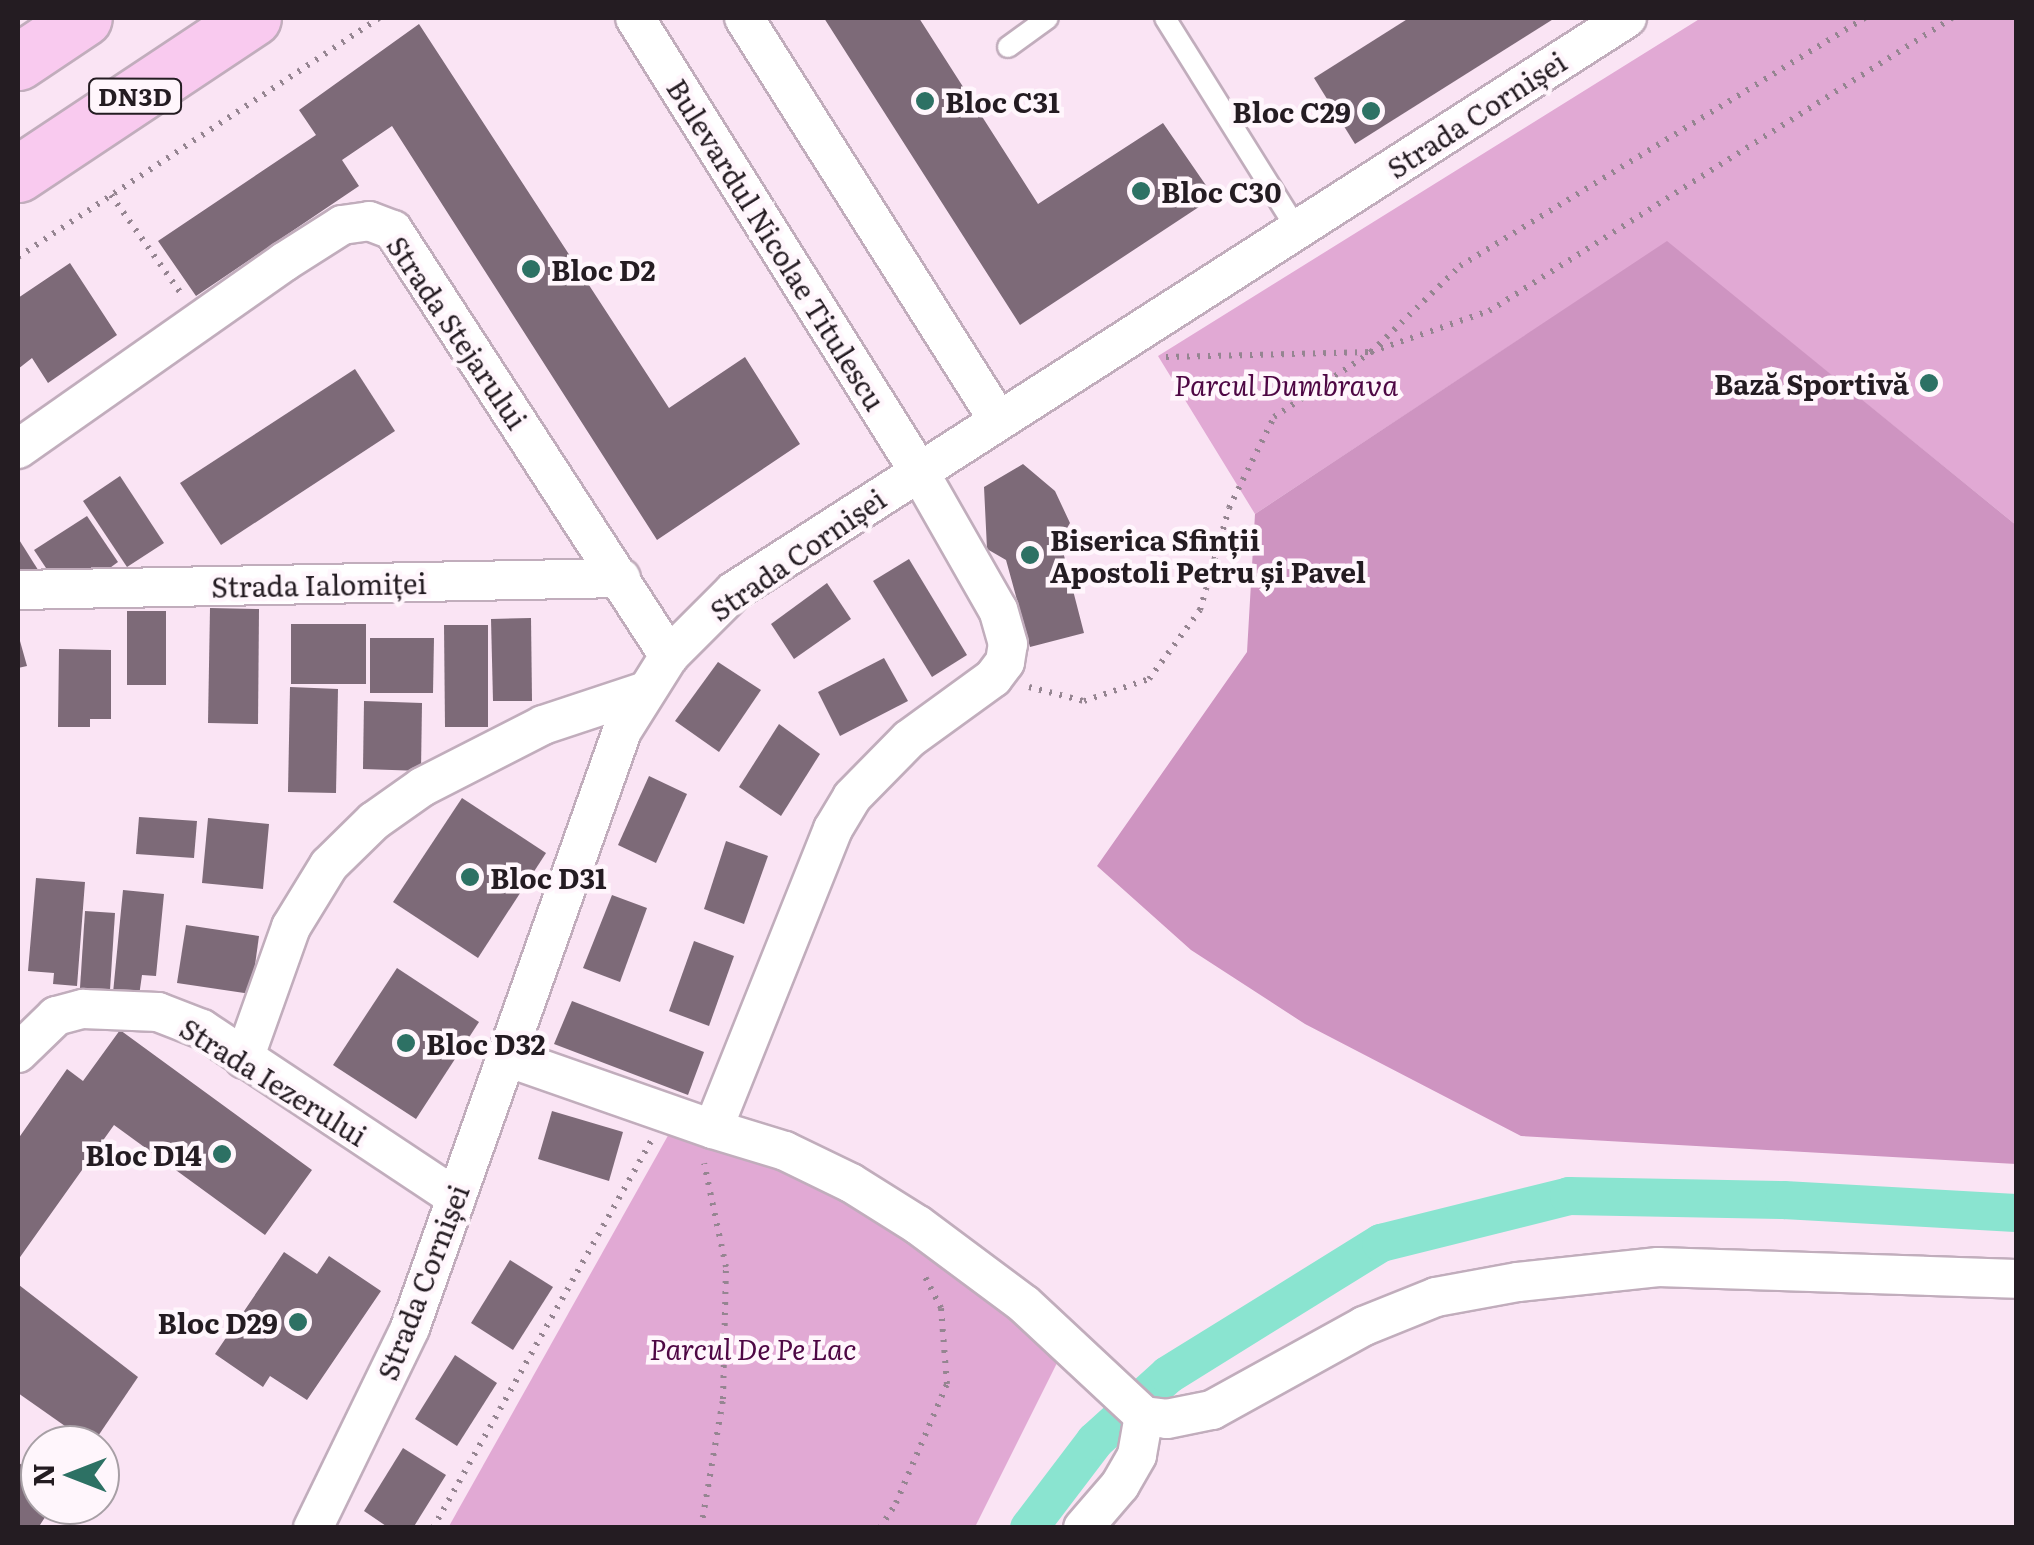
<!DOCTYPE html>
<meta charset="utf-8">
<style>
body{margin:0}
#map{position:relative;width:2034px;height:1545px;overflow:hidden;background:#fae4f4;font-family:Literata,serif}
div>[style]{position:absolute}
.green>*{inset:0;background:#e1a9d4}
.forest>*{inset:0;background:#ce94c1}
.canal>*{height:38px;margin:-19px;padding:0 19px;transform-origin:19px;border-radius:19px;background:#8ae4d0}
.building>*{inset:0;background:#7d6a78}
.path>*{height:6px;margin-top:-3px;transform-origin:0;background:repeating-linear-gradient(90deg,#958591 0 2.5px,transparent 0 10.5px)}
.roads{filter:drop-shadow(2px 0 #c1adbc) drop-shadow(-2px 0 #c1adbc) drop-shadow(0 2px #c1adbc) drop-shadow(0 -2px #c1adbc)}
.lane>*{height:20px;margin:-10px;padding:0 10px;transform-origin:10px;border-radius:10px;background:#fff}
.street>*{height:38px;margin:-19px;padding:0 19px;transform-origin:19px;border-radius:19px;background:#fff}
.primary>*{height:55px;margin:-27.5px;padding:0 27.5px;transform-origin:27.5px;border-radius:27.5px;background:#f9caef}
.dots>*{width:28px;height:28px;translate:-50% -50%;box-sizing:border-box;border:5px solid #fff6fc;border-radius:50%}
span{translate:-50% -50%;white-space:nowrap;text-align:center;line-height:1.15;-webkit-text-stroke:9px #fff6fc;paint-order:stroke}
.shield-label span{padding:2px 8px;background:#fff6fc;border:2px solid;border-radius:8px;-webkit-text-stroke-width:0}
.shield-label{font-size:25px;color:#241c22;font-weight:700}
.poi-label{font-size:28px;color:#241c22;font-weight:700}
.left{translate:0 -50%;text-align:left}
.right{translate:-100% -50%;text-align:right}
.street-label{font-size:28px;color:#241c22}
.park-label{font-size:28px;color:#4e0744;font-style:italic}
.frame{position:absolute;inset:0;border:20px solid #241c22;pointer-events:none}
.north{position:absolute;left:20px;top:1425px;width:100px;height:100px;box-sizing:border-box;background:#fff6fc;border:2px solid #a79fa5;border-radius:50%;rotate:270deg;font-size:28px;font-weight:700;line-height:40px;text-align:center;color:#241c22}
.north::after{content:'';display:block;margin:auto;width:35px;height:45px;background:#2d7164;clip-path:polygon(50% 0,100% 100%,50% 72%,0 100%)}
</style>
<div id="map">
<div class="green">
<div style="clip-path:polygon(1701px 18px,2016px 18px,2016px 525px,1667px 242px,1255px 514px,1158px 356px)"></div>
<div style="clip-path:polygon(670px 1132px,780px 1161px,915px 1239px,1061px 1355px,975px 1527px,448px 1528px)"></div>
</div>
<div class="forest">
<div style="clip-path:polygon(1667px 241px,2016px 525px,2016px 1164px,1521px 1136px,1305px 1024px,1191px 950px,1097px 866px,1247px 652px,1255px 514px)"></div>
</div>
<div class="canal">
<div style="left:1029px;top:1528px;width:109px;rotate:-52.8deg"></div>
<div style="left:1095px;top:1441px;width:98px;rotate:-42.1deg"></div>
<div style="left:1168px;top:1375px;width:251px;rotate:-31.8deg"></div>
<div style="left:1381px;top:1243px;width:194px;rotate:-14deg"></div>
<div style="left:1569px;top:1196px;width:215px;rotate:1.1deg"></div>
<div style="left:1784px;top:1200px;width:232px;rotate:3.2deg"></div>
</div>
<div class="building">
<div style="clip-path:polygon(824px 18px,919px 18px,1038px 204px,1163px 123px,1214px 197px,1020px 325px)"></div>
<div style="clip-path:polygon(1409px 18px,1555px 18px,1355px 144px,1314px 78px)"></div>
<div style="clip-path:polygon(419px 24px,669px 408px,745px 357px,800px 444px,657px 540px,392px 126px,342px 160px,359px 186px,196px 296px,158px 241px,316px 135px,299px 110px)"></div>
<div style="clip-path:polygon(70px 263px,117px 335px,48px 383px,32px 358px,18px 369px,18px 298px)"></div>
<div style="clip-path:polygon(355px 369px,395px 431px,221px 545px,180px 483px)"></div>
<div style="clip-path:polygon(1023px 464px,1055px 491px,1070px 523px,1060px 540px,1084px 633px,1030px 647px,1006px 560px,987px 549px,984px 487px)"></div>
<div style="clip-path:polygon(120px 476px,164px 543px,127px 567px,83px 501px)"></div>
<div style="clip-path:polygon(87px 516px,118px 562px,92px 581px,54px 580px,34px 550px)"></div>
<div style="clip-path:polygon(18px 538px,40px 573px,18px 574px)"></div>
<div style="clip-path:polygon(909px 559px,967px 655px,932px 677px,873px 581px)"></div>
<div style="clip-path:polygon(827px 583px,851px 619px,794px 659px,771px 624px)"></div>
<div style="clip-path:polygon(210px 608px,259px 609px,258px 724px,208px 723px)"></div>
<div style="clip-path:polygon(127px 611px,166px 611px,166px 685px,127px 685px)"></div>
<div style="clip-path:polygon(531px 618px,532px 701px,493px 701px,491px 619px)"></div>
<div style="clip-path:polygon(291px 624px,366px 624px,366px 684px,291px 684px)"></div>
<div style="clip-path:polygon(444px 625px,488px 625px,488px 727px,445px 727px)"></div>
<div style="clip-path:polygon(18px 634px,27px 666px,18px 668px)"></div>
<div style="clip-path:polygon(370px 638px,434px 638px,433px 693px,370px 693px)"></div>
<div style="clip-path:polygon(59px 649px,111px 650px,111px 719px,90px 719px,90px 727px,58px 727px)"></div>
<div style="clip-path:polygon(884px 658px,908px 701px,840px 736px,818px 692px)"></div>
<div style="clip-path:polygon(718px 662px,761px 690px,719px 752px,675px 721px)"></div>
<div style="clip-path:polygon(290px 687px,338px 689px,336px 793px,288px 792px)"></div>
<div style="clip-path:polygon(364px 701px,422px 703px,421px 771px,363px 769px)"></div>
<div style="clip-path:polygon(779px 724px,820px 754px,781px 816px,739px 787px)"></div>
<div style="clip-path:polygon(649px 776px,687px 794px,656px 863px,618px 845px)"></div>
<div style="clip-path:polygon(462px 798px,546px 853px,478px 958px,393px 902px)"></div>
<div style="clip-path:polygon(139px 817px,197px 821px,194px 858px,136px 854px)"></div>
<div style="clip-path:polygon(208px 818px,269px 824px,263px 889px,202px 883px)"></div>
<div style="clip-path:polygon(726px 841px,768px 856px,744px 924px,704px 909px)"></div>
<div style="clip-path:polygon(36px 878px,85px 882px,77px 986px,53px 984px,54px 973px,28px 971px)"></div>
<div style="clip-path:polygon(123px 890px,164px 894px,156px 976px,142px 975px,139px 996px,113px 993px)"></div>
<div style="clip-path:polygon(612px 895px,647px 908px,620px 982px,583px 968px)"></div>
<div style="clip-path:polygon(85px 911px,115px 913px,110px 990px,80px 988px)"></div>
<div style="clip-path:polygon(186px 925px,259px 936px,251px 994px,177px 983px)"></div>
<div style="clip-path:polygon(694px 941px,734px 956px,709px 1026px,669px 1011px)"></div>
<div style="clip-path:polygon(397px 968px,479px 1022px,416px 1119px,333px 1065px)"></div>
<div style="clip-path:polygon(572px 1001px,704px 1052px,688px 1095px,554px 1044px)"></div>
<div style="clip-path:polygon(120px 1030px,312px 1170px,265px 1235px,114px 1125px,18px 1260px,18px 1139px,67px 1069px,83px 1081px)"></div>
<div style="clip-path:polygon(552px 1111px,623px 1132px,609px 1181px,538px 1159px)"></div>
<div style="clip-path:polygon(284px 1252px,317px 1274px,329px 1256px,381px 1291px,307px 1400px,270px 1376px,263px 1387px,215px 1354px)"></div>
<div style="clip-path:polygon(510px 1260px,553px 1287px,513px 1350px,471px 1323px)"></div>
<div style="clip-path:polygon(19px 1285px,138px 1377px,92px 1445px,18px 1393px)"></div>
<div style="clip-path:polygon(455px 1355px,497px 1383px,457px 1446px,415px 1419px)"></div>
<div style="clip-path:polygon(403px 1448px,446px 1475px,413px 1528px,389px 1528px,364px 1511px)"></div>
<div style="clip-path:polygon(18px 1462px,40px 1480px,40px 1505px,53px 1505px,38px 1528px,18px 1528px)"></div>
</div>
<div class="path">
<div style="left:111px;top:195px;width:119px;rotate:54.6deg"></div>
<div style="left:18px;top:257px;width:433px;rotate:-33.5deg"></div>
<div style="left:1166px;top:357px;width:205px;rotate:-1.4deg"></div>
<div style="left:1371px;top:352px;width:125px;rotate:-19.2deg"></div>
<div style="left:1489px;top:311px;width:548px;rotate:-32.33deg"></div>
<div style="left:1029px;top:687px;width:57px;rotate:14.3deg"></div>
<div style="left:1084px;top:701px;width:69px;rotate:-18.7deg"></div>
<div style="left:1149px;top:679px;width:86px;rotate:-53.5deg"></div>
<div style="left:1200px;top:610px;width:106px;rotate:-74.1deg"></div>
<div style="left:1229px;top:508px;width:102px;rotate:-63.7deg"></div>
<div style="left:1274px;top:417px;width:117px;rotate:-33.8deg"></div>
<div style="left:1371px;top:352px;width:124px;rotate:-44deg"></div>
<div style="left:1460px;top:266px;width:475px;rotate:-31.5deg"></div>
<div style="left:433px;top:1528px;width:444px;rotate:-60.6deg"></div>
<div style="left:701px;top:1528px;width:131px;rotate:-80.3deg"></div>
<div style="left:723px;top:1399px;width:132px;rotate:-88.7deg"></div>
<div style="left:726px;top:1267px;width:106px;rotate:-101.9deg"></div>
<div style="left:880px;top:1528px;width:30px;rotate:-57deg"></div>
<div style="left:896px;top:1503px;width:129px;rotate:-66.8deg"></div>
<div style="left:947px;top:1384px;width:76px;rotate:-94.5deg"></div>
<div style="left:941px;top:1308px;width:37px;rotate:-117deg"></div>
</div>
<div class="roads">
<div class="lane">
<div style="left:1165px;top:18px;width:249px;rotate:58deg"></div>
<div style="left:1008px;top:47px;width:49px;rotate:-35.9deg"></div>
</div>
<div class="street">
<div style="left:744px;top:18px;width:476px;rotate:57.7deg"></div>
<div style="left:18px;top:449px;width:325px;rotate:-35.1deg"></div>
<div style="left:284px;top:262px;width:69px;rotate:-32.5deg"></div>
<div style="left:342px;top:225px;width:27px;rotate:-8deg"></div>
<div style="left:369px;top:221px;width:26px;rotate:21deg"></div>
<div style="left:393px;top:230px;width:508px;rotate:57.06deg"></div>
<div style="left:18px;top:590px;width:603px;rotate:-1.14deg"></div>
<div style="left:18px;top:1053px;width:53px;rotate:-44.2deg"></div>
<div style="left:56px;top:1016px;width:28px;rotate:-15deg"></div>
<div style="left:83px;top:1009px;width:75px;rotate:2.3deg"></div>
<div style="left:158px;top:1012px;width:47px;rotate:21.1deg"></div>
<div style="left:202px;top:1029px;width:305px;rotate:33.6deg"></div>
<div style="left:504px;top:1056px;width:221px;rotate:19.3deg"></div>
<div style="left:713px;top:1129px;width:323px;rotate:-68.2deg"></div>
<div style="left:833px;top:829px;width:37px;rotate:-59deg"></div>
<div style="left:852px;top:797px;width:81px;rotate:-45.5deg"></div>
<div style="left:909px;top:739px;width:104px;rotate:-36deg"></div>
<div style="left:993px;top:678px;width:20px;rotate:-53deg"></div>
<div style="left:1005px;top:662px;width:18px;rotate:-81deg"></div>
<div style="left:1008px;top:644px;width:35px;rotate:-106deg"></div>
<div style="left:998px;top:610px;width:161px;rotate:-119.7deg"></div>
<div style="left:918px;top:470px;width:533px;rotate:-122.05deg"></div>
<div style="left:244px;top:1059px;width:140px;rotate:-70.4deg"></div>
<div style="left:291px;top:927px;width:73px;rotate:-58.5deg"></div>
<div style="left:329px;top:865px;width:63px;rotate:-44.4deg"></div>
<div style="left:374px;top:821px;width:59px;rotate:-35.3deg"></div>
<div style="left:422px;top:787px;width:136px;rotate:-27.1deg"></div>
<div style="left:543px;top:725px;width:105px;rotate:-18.3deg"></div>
<div style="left:713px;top:1129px;width:75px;rotate:17deg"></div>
<div style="left:785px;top:1151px;width:73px;rotate:25.9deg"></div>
<div style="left:851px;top:1183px;width:79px;rotate:32.1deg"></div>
<div style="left:918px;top:1225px;width:132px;rotate:36.7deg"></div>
<div style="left:1024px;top:1304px;width:164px;rotate:43deg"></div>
<div style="left:1144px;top:1416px;width:23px;rotate:7deg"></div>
<div style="left:1167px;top:1419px;width:46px;rotate:-11.3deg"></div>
<div style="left:1212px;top:1410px;width:174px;rotate:-28.9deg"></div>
<div style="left:1364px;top:1326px;width:78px;rotate:-21.9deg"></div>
<div style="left:1436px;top:1297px;width:83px;rotate:-10.4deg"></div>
<div style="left:1518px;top:1282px;width:141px;rotate:-6.1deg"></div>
<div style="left:1658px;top:1267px;width:358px;rotate:1.9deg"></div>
<div style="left:313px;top:1528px;width:222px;rotate:-64.1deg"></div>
<div style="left:410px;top:1328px;width:634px;rotate:-70.45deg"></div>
<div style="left:622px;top:731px;width:89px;rotate:-57.9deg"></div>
<div style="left:669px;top:656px;width:92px;rotate:-45deg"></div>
<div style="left:734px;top:591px;width:1061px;rotate:-32.69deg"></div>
<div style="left:1083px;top:1528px;width:57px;rotate:-49.3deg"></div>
<div style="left:1120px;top:1485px;width:34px;rotate:-60deg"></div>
<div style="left:1137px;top:1455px;width:40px;rotate:-80deg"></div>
</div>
<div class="primary">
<div style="left:18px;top:62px;width:79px;rotate:-33.7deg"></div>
<div style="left:18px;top:174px;width:282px;rotate:-33.6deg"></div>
</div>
</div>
<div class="dots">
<div style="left:925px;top:101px;background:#2d7164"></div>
<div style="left:1371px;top:111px;background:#2d7164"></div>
<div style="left:1141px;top:191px;background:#2d7164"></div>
<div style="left:531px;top:269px;background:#2d7164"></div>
<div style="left:1929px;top:383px;background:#2d7164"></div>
<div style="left:1030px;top:555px;background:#2d7164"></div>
<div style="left:470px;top:877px;background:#2d7164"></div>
<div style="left:406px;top:1043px;background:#2d7164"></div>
<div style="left:222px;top:1154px;background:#2d7164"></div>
<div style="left:298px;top:1322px;background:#2d7164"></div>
</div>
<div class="shield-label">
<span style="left:135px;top:96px">DN3D</span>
</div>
<div class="poi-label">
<span class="left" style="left:945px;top:101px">Bloc C31</span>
<span class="right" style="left:1351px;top:111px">Bloc C29</span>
<span class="left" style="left:1161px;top:191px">Bloc C30</span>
<span class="left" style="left:551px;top:269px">Bloc D2</span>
<span class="right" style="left:1909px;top:383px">Bază Sportivă</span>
<span class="left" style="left:1050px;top:555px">Biserica Sfinții<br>Apostoli Petru și Pavel</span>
<span class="left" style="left:490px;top:877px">Bloc D31</span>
<span class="left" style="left:426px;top:1043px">Bloc D32</span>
<span class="right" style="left:202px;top:1154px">Bloc D14</span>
<span class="right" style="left:278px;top:1322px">Bloc D29</span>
</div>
<div class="street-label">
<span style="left:1476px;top:114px;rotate:-33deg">Strada Cornișei</span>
<span style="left:777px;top:244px;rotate:58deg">Bulevardul Nicolae Titulescu</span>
<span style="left:458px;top:332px;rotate:56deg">Strada Stejarului</span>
<span style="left:797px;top:554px;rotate:-35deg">Strada Cornișei</span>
<span style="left:319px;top:584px;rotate:-1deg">Strada Ialomiței</span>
<span style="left:274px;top:1081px;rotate:32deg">Strada Iezerului</span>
<span style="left:422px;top:1282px;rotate:-69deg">Strada Cornișei</span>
</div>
<div class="park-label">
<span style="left:1286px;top:384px">Parcul Dumbrava</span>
<span style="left:753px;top:1348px">Parcul De Pe Lac</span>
</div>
<div class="frame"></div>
<div class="north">N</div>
</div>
